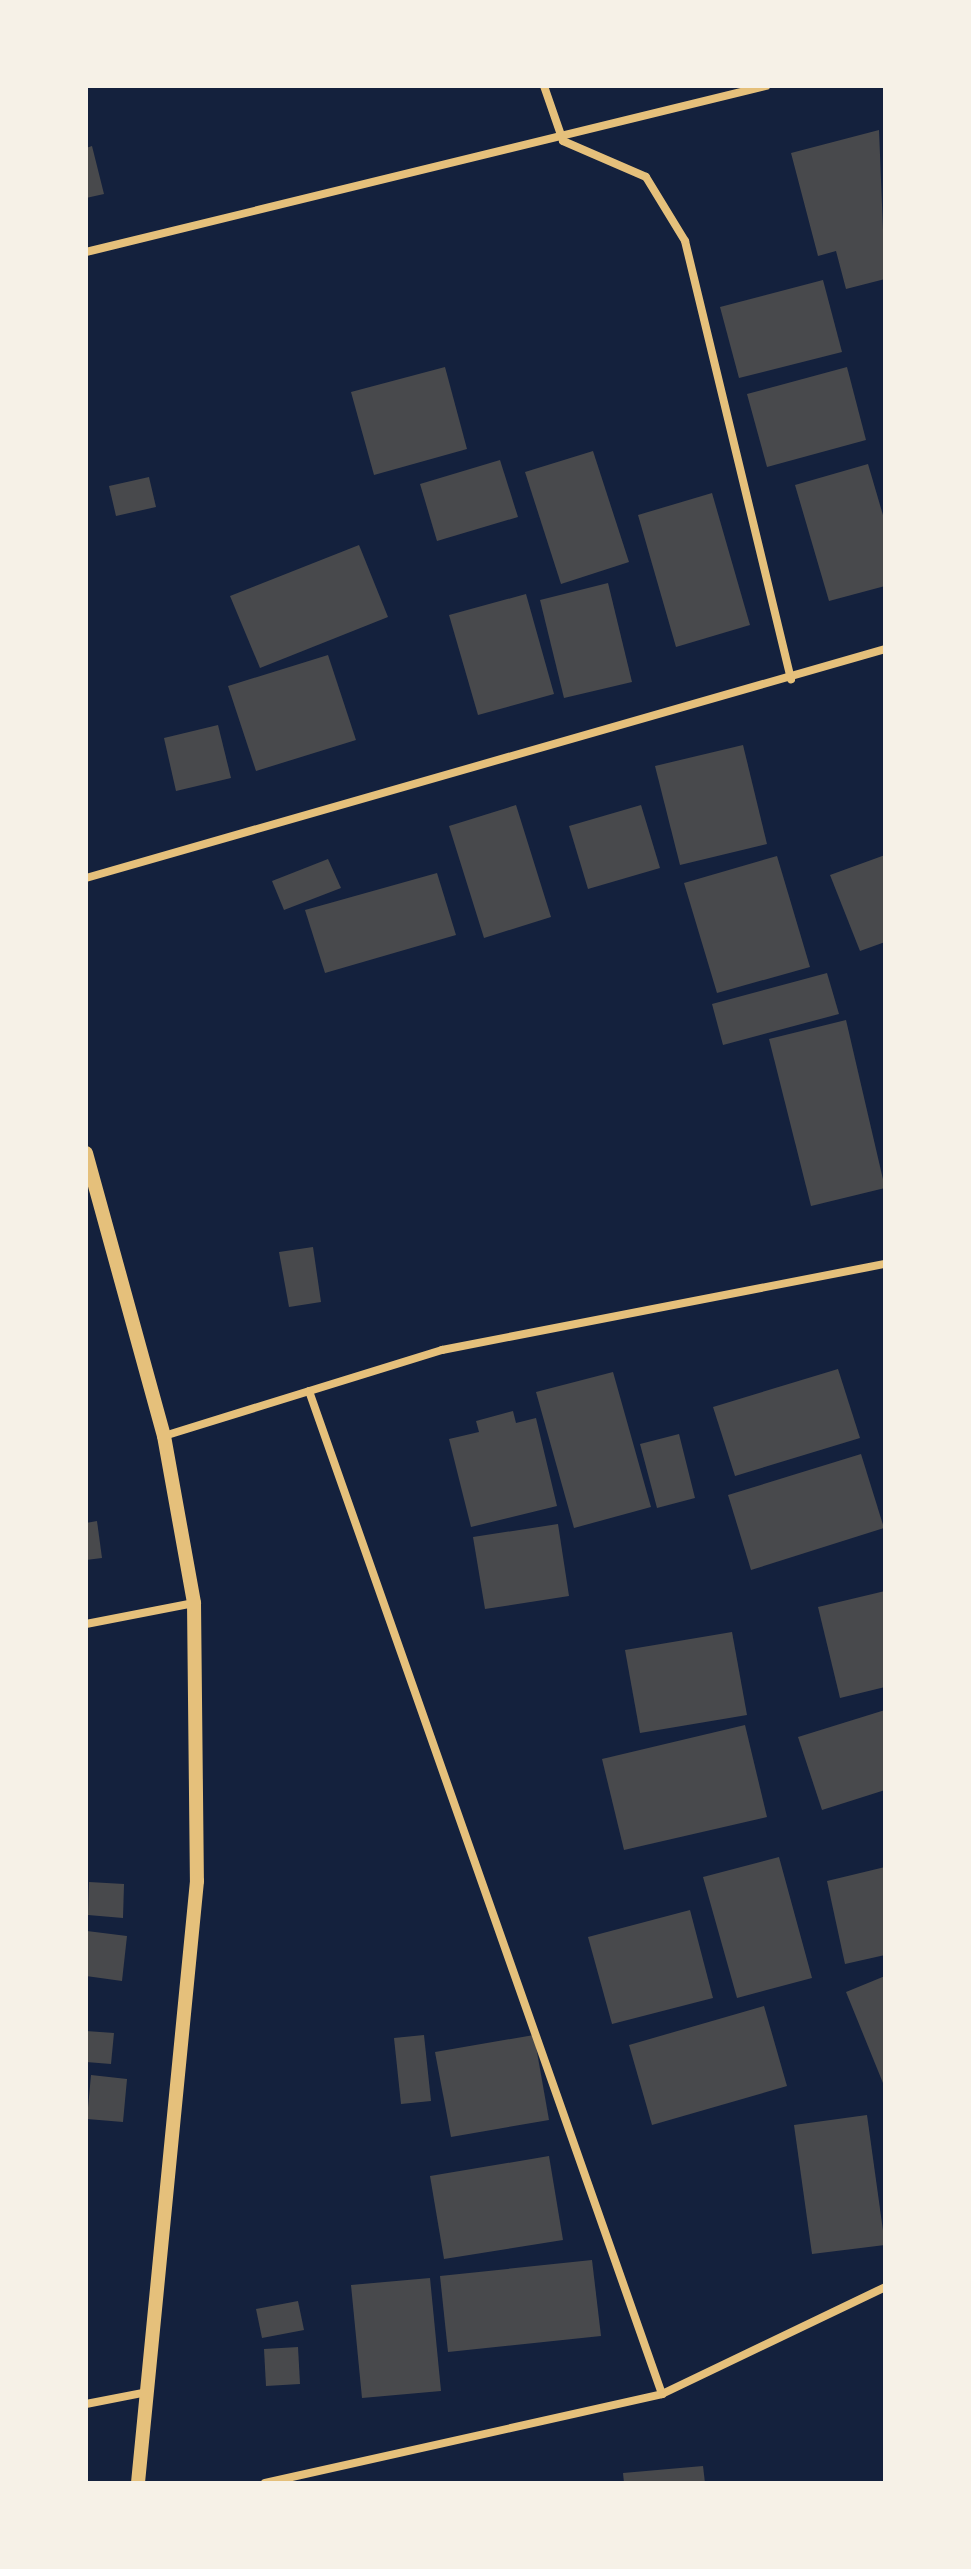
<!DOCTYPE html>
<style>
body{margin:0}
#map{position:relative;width:971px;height:2569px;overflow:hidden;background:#14213d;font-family:"Fira Sans",sans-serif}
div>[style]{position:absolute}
.building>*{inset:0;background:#48494c}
.minor>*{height:8px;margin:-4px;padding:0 4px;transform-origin:4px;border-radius:4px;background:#e5c07b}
.tertiary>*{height:14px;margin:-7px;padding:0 7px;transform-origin:7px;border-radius:7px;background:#e5c07b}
span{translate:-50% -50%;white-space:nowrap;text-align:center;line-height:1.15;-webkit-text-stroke:8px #f6f1e7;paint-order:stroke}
.frame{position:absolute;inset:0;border:88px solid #f6f1e7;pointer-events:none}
</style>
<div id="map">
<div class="building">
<div style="clip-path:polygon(879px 130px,885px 279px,846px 289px,836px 251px,818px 256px,791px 153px)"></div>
<div style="clip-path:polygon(92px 146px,104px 194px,86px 198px,86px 148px)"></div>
<div style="clip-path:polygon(823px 280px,842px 352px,739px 378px,720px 307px)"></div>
<div style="clip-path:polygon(445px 367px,467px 449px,374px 475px,351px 392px)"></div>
<div style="clip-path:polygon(847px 367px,866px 440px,767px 467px,747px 394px)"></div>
<div style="clip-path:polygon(593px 451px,629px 562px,561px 584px,525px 472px)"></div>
<div style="clip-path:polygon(500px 460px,518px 517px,437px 541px,420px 484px)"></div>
<div style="clip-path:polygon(868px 464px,885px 522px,885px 586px,829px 601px,795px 485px)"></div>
<div style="clip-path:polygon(149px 477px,156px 507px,116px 516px,109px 486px)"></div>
<div style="clip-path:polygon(712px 493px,750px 625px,676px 647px,638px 515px)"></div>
<div style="clip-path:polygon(359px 545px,388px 617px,260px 668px,230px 596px)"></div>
<div style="clip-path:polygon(608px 583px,632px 682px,564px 698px,540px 600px)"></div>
<div style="clip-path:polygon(526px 594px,554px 694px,478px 715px,449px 615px)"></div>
<div style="clip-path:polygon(328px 655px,356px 740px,256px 771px,228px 686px)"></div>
<div style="clip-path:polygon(218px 725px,231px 778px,176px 791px,164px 738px)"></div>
<div style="clip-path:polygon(743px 745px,767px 844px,680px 865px,655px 766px)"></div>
<div style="clip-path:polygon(516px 805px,551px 917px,484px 938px,449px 826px)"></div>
<div style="clip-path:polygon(641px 805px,660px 868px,588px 889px,569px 826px)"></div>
<div style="clip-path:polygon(885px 855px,885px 942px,860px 951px,830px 875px)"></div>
<div style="clip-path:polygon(777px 856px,810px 967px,717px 993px,684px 883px)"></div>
<div style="clip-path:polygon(328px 859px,341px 888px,284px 910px,272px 881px)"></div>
<div style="clip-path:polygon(437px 873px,456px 935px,325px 973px,305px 910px)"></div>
<div style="clip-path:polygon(827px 973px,839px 1014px,723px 1045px,712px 1004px)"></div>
<div style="clip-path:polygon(846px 1020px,885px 1188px,811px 1206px,769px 1039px)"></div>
<div style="clip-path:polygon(313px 1247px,321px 1302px,289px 1307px,279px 1252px)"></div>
<div style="clip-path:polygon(838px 1369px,860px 1438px,735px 1476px,713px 1407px)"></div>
<div style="clip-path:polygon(613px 1372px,651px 1507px,574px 1528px,536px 1392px)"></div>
<div style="clip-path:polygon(513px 1411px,516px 1423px,536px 1418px,557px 1506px,471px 1527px,449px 1439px,479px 1432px,476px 1421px)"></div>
<div style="clip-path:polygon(679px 1434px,695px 1498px,657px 1508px,640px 1444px)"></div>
<div style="clip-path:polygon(861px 1454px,884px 1528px,751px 1570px,728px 1495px)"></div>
<div style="clip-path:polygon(97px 1521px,102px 1558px,86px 1560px,86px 1523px)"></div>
<div style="clip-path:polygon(558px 1524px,569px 1596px,485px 1609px,473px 1537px)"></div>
<div style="clip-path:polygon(885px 1591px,885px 1687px,840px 1698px,818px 1607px)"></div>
<div style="clip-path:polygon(732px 1632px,747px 1715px,640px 1733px,625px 1650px)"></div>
<div style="clip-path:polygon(885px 1710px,885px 1790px,822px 1810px,798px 1737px)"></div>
<div style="clip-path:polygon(745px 1725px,767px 1817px,624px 1850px,602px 1759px)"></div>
<div style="clip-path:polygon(779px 1857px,812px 1978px,737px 1998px,703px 1877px)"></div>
<div style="clip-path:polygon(885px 1867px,885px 1955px,845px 1964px,827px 1881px)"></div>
<div style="clip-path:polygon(89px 1882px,124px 1884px,123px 1918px,88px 1915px)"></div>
<div style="clip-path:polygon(690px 1910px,713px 1998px,612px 2024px,588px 1937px)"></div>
<div style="clip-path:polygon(87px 1931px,127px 1936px,122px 1981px,86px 1976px)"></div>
<div style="clip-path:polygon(885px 1976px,885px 2088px,846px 1992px)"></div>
<div style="clip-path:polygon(764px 2006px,787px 2086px,652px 2125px,629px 2045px)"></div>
<div style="clip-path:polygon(86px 2031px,114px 2033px,111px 2064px,86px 2062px)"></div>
<div style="clip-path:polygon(424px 2035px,431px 2101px,401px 2104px,394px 2038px)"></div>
<div style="clip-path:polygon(534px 2035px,549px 2120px,451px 2137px,435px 2052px)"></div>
<div style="clip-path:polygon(91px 2075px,127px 2079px,123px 2122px,87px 2119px)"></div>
<div style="clip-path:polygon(867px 2115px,885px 2245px,812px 2254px,794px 2125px)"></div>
<div style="clip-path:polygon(549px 2156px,563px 2240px,444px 2259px,430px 2176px)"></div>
<div style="clip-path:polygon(592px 2260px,601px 2336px,448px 2352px,440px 2276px)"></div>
<div style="clip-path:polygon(430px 2278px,441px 2391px,362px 2398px,351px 2285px)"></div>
<div style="clip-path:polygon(298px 2301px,304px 2330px,262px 2338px,256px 2309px)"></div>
<div style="clip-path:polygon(298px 2347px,300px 2384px,266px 2386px,264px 2349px)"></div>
<div style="clip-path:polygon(703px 2466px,705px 2483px,624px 2483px,623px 2473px)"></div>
</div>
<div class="minor">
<div style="left:544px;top:86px;width:58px;rotate:70.9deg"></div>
<div style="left:563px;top:141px;width:90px;rotate:23.4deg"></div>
<div style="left:646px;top:177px;width:75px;rotate:58.6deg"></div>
<div style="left:685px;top:241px;width:451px;rotate:76.4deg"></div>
<div style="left:86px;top:252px;width:700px;rotate:-13.72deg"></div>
<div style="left:86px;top:878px;width:831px;rotate:-15.99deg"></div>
<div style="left:309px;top:1391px;width:1063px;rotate:70.61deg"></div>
<div style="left:164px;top:1436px;width:291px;rotate:-17.2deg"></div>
<div style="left:442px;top:1350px;width:451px;rotate:-11deg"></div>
<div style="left:86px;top:1624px;width:110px;rotate:-11deg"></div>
<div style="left:86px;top:2404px;width:62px;rotate:-11.1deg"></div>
<div style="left:265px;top:2483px;width:407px;rotate:-12.6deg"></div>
<div style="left:662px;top:2394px;width:247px;rotate:-25.6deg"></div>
</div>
<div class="tertiary">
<div style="left:86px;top:1153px;width:294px;rotate:74.6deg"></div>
<div style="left:164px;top:1436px;width:170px;rotate:79.8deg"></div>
<div style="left:194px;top:1603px;width:278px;rotate:89.4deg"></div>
<div style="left:197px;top:1881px;width:605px;rotate:95.6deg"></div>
</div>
<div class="frame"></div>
</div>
